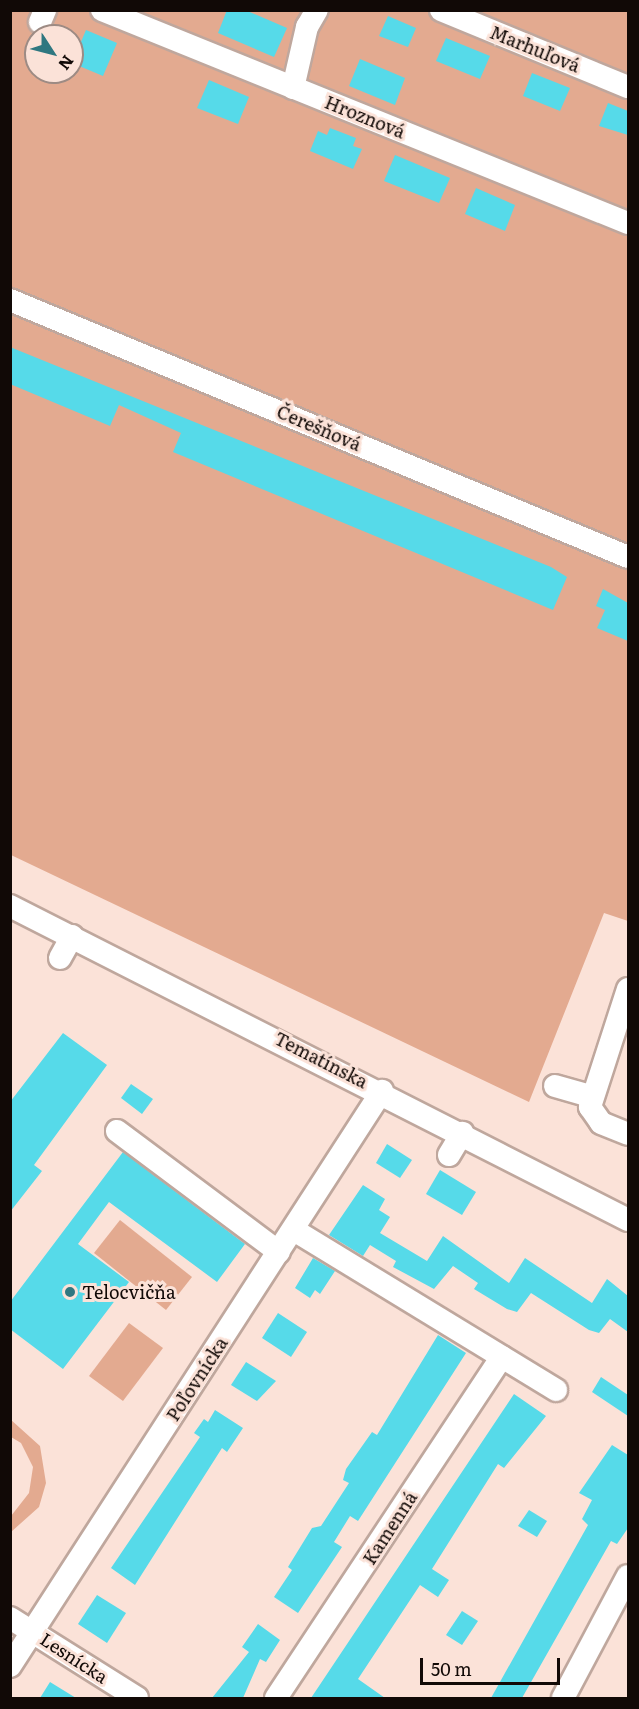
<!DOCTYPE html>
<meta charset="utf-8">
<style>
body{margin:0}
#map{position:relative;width:639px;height:1709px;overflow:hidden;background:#fbe2d8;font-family:Literata,serif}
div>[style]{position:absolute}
.green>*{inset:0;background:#e3aa90}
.building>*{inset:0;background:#56dae9}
.roads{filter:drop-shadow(2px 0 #bfa79d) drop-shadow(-2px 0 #bfa79d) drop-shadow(0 2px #bfa79d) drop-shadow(0 -2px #bfa79d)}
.minor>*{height:22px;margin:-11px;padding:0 11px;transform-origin:11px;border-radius:11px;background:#fff}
.dots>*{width:16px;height:16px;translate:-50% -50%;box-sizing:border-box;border:3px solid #fbe2d8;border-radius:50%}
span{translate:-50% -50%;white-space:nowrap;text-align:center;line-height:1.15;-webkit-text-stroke:6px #fbe2d8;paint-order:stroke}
.street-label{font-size:18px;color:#110906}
.poi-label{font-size:18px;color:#110906}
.left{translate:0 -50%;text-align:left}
.frame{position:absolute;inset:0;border:12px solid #110906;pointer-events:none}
.north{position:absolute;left:24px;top:24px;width:60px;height:60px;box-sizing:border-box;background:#fbe2d8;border:2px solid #9d8b84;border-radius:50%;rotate:126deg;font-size:16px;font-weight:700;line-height:24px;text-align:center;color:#110906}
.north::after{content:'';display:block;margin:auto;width:21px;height:27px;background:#2f7780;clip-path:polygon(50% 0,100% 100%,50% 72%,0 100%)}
.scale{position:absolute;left:420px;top:1658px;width:140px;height:27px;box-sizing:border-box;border:3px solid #110906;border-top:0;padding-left:8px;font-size:18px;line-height:21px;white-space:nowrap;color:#110906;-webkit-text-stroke:4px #fbe2d8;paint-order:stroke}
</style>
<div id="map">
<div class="green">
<div style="clip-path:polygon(evenodd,10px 11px,628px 11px,628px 921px,604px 913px,529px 1102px,11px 855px,10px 11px,36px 36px,72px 36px,72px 72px,36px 72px,36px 36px)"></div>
<div style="clip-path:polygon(120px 1220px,192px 1277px,166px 1310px,94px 1253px)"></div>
<div style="clip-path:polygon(129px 1323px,163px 1348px,123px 1401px,89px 1376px)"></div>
<div style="clip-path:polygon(10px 1419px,40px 1446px,46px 1483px,39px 1507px,11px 1532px,11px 1516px,29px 1493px,33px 1467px,21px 1443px,11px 1437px)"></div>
</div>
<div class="building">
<div style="clip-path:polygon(227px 10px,245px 10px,287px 28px,274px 57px,218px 33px)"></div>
<div style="clip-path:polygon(388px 16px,416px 28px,408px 47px,379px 36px)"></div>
<div style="clip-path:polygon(86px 30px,117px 43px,103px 76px,72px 63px)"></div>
<div style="clip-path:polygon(446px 38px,490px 56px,480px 79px,436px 61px)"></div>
<div style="clip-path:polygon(360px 59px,405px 78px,395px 105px,349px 86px)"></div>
<div style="clip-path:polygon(532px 73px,570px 88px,560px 111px,523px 96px)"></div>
<div style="clip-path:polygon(209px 80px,249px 97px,238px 124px,197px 108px)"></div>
<div style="clip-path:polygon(608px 103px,628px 111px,628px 135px,599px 126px)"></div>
<div style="clip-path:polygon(330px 128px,356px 138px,353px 146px,362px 149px,353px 169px,310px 151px,318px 131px,327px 135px)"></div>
<div style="clip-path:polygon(395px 155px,450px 178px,439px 203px,384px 181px)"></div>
<div style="clip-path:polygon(476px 188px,515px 205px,505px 231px,465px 214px)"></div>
<div style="clip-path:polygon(10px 347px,551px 567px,567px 577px,553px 610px,173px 452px,181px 433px,119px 405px,110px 426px,10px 384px)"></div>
<div style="clip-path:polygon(603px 589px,628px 603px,628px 641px,597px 628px,605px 610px,596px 606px)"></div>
<div style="clip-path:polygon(63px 1033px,107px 1065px,34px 1165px,42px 1171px,10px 1212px,10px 1102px)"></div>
<div style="clip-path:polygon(131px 1084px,153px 1099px,142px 1114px,121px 1098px)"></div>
<div style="clip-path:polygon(387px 1144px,412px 1160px,400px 1178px,376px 1163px)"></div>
<div style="clip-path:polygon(123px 1152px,245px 1244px,217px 1282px,109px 1202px,78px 1244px,129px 1282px,63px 1369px,10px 1329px,10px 1302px)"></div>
<div style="clip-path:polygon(440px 1170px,476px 1192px,462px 1215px,426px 1194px)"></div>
<div style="clip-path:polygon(363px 1185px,385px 1199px,379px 1210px,390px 1217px,380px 1233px,427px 1261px,443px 1236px,509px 1283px,525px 1258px,592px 1303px,607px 1279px,628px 1296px,628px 1332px,610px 1319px,599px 1333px,589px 1330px,531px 1293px,517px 1312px,507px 1309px,474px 1289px,478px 1283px,453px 1266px,434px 1289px,393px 1267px,396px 1261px,370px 1245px,363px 1256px,329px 1235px)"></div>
<div style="clip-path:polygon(313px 1258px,335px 1271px,320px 1294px,315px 1290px,310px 1298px,295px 1288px)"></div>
<div style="clip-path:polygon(278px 1313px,307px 1332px,291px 1357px,262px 1338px)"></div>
<div style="clip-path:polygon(438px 1335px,466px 1353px,358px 1521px,350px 1516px,334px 1542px,342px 1547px,298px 1613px,274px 1597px,292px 1570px,288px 1567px,312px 1528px,321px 1526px,349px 1483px,343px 1480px,346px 1469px,372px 1432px,377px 1435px)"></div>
<div style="clip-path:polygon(246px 1362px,276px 1381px,257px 1401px,231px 1385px)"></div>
<div style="clip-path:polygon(601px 1377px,628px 1395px,628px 1416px,592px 1392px)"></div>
<div style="clip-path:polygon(514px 1394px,546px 1416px,504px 1468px,498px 1464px,432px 1569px,449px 1580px,438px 1597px,420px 1585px,358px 1679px,385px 1698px,311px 1698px)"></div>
<div style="clip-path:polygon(215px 1410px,243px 1428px,227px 1452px,222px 1448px,135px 1585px,111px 1568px,200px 1437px,194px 1433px,204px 1419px,208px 1422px)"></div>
<div style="clip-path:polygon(612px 1445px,628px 1455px,628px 1528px,617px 1544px,611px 1541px,522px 1698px,491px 1698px,588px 1525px,582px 1519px,592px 1500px,579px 1493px)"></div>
<div style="clip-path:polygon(529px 1510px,547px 1521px,537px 1537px,518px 1526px)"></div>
<div style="clip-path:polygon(97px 1595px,126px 1613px,107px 1643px,78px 1624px)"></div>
<div style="clip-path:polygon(462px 1611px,478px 1621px,462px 1645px,446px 1635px)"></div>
<div style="clip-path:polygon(258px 1624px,280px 1640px,266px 1662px,260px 1659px,243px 1698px,212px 1698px,249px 1652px,242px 1647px)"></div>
<div style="clip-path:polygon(50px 1682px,76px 1698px,40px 1698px)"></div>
</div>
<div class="roads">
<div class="minor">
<div style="left:102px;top:10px;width:567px;rotate:22.05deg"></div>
<div style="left:441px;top:10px;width:202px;rotate:22.4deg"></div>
<div style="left:40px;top:22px;width:13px;rotate:-67deg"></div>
<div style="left:293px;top:88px;width:63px;rotate:-77.1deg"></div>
<div style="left:307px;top:27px;width:20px;rotate:-60deg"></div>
<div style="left:10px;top:300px;width:669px;rotate:22.58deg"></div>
<div style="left:10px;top:906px;width:693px;rotate:26.93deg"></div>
<div style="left:60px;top:958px;width:25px;rotate:-61deg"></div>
<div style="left:628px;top:989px;width:124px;rotate:107.9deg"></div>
<div style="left:590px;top:1107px;width:19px;rotate:55deg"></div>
<div style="left:601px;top:1123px;width:29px;rotate:22deg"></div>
<div style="left:555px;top:1086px;width:37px;rotate:16deg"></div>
<div style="left:117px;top:1131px;width:202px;rotate:36.8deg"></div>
<div style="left:449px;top:1155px;width:26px;rotate:-59deg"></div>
<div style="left:294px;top:1230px;width:307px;rotate:31.4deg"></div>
<div style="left:10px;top:1618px;width:150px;rotate:32.2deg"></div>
<div style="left:10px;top:1666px;width:685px;rotate:-57.1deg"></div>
<div style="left:276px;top:1698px;width:409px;rotate:-56.5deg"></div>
<div style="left:563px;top:1698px;width:138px;rotate:-62deg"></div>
</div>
</div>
<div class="dots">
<div style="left:70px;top:1292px;background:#2f7780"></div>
</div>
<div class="street-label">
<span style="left:535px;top:49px;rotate:22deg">Marhuľová</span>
<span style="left:365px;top:117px;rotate:22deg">Hroznová</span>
<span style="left:319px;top:428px;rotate:23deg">Čerešňová</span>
<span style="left:321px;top:1060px;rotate:27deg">Tematínska</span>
<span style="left:197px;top:1379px;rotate:-57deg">Poľovnícka</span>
<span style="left:390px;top:1528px;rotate:-57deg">Kamenná</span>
<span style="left:74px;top:1658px;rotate:33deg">Lesnícka</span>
</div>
<div class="poi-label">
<span class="left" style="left:82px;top:1292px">Telocvičňa</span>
</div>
<div class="frame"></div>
<div class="north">N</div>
<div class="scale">50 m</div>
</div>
